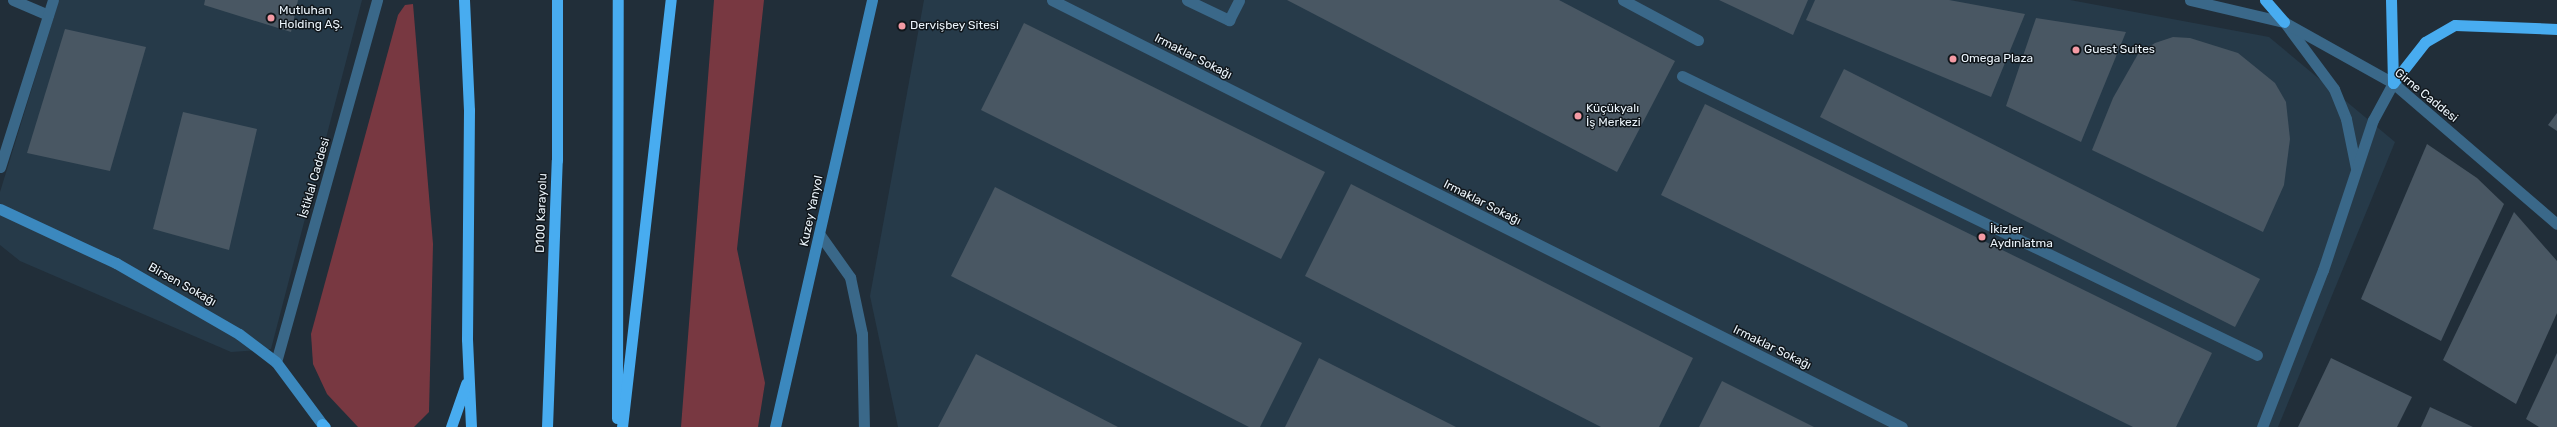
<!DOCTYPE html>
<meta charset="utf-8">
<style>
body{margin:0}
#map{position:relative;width:2557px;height:427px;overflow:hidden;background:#212e39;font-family:Rubik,sans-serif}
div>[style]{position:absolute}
.built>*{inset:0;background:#263a49}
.green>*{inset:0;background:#783841}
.building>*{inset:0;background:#495763}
.service>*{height:11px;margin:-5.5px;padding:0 5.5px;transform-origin:5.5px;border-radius:5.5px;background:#3a6889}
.minor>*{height:11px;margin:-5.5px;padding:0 5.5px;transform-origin:5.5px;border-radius:5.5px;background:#3a6889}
.tertiary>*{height:11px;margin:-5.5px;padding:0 5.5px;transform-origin:5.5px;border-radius:5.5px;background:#3a6889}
.secondary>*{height:11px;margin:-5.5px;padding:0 5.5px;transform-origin:5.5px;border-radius:5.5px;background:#3b88be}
.trunk>*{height:11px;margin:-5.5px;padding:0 5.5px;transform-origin:5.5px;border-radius:5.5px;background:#48acf0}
.dots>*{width:11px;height:11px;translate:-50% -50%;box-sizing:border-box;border:2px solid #10161b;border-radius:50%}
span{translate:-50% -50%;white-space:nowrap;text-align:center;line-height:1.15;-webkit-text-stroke:3px #10161b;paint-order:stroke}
.poi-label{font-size:12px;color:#ecf5fc}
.left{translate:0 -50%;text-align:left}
.street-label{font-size:12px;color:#ecf5fc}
</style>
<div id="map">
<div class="built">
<div style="clip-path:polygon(59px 0,362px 0,271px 349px,231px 352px,20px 261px,0 245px,0 192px)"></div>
<div style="clip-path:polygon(924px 0,2070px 0,2269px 37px,2395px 142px,2278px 427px,898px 427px,870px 296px)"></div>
</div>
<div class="green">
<div style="clip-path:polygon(714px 0,764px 0,737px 249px,765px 383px,758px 427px,681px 427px)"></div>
<div style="clip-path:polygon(413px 4px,433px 244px,429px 412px,414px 427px,358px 427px,327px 394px,313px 364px,311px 334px,398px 15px,405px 5px)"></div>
</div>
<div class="building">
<div style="clip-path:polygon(205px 0,298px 0,291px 32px,204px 5px)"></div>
<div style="clip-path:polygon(1287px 0,1559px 0,1675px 61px,1617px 172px)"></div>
<div style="clip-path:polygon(1719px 0,1808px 0,1793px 35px)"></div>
<div style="clip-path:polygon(1815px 0,1949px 0,2025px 14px,1991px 97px,1806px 20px)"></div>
<div style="clip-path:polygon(2036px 18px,2126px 32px,2081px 142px,2006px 106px)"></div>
<div style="clip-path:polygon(1024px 23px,1325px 172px,1281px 259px,981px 110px)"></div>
<div style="clip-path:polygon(65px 29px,146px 47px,110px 171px,27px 153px)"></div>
<div style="clip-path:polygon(2173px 37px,2190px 38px,2238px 53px,2275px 83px,2286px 102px,2290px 139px,2284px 185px,2263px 232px,2092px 150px,2113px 98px,2138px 54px,2155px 43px)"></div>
<div style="clip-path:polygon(1844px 69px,2260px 279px,2235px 327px,1820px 117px)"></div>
<div style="clip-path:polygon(1705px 104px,2212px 353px,2176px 427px,2133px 427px,1661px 195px)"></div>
<div style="clip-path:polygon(183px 112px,257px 129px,229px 250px,153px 229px)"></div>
<div style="clip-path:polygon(2557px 113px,2557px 131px,2548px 125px)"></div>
<div style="clip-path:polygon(2427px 144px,2477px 178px,2504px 204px,2441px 341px,2361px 299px)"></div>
<div style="clip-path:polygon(1351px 184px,1693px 358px,1659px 427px,1601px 427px,1305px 276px)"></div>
<div style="clip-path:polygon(995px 187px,1302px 343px,1260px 427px,1249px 427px,951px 276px)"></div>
<div style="clip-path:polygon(2514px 212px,2557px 261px,2557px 313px,2516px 404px,2443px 360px)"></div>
<div style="clip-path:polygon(2557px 353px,2557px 427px,2539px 427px,2526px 419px)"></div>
<div style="clip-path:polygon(976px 354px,1118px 427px,938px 427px)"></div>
<div style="clip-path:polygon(1319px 358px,1456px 427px,1285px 427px)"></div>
<div style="clip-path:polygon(2331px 358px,2412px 397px,2397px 427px,2298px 427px)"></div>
<div style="clip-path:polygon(1722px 381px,1814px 427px,1699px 427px)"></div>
<div style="clip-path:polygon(2430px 407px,2473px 427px,2421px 427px)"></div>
</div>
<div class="service">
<div style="left:1187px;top:0;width:47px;rotate:25.5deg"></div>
<div style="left:1229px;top:20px;width:22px;rotate:-63deg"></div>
<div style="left:1623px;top:0;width:85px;rotate:28.1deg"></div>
<div style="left:1682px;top:76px;width:639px;rotate:25.88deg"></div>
</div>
<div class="minor">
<div style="left:13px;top:0;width:38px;rotate:23deg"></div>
<div style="left:1052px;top:0;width:951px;rotate:26.67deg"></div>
<div style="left:2285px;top:23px;width:82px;rotate:53.4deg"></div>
<div style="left:2334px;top:89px;width:32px;rotate:68deg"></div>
<div style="left:2346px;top:119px;width:50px;rotate:78.5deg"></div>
<div style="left:0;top:167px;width:175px;rotate:-72.4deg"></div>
<div style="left:276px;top:362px;width:376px;rotate:-74.4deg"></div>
<div style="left:2262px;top:427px;width:168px;rotate:-68.8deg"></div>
<div style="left:2323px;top:270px;width:158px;rotate:-71.6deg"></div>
<div style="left:2373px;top:120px;width:42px;rotate:-61.6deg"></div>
</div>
<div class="tertiary">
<div style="left:2190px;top:0;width:97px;rotate:13.2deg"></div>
<div style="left:2284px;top:22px;width:125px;rotate:29.2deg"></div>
<div style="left:2393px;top:83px;width:216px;rotate:40.7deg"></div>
<div style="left:820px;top:235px;width:52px;rotate:54.5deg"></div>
<div style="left:850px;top:277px;width:58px;rotate:78.1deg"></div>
<div style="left:862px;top:334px;width:93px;rotate:88.8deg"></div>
</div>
<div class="secondary">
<div style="left:0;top:209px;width:128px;rotate:25deg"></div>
<div style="left:116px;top:263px;width:142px;rotate:30deg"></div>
<div style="left:239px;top:334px;width:46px;rotate:37.1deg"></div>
<div style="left:276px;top:362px;width:77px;rotate:53.4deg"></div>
<div style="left:775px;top:427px;width:438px;rotate:-77.2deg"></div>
</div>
<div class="trunk">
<div style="left:464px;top:0;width:110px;rotate:87.4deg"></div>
<div style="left:469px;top:110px;width:229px;rotate:90.5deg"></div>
<div style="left:467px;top:339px;width:88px;rotate:87.4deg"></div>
<div style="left:2265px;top:0;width:29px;rotate:49deg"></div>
<div style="left:2391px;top:0;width:83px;rotate:88.6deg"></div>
<div style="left:2393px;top:83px;width:52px;rotate:-52deg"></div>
<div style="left:2425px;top:42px;width:34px;rotate:-30deg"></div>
<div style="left:2455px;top:25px;width:102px;rotate:2.2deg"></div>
<div style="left:617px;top:418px;width:418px;rotate:-89.9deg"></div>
<div style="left:322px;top:424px;width:4px;rotate:45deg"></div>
<div style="left:451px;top:427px;width:46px;rotate:-70.8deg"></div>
<div style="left:547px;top:427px;width:267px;rotate:-87.9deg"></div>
<div style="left:557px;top:160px;width:160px;rotate:-90deg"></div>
<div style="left:622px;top:427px;width:430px;rotate:-83.5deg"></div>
</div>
<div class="dots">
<div style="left:271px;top:18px;background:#f49aa4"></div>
<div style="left:902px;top:26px;background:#f49aa4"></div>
<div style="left:2076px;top:50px;background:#f49aa4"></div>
<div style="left:1953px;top:59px;background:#f49aa4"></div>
<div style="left:1578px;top:116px;background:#f49aa4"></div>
<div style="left:1982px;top:237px;background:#f49aa4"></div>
</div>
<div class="poi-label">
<span class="left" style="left:279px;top:18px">Mutluhan<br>Holding AŞ.</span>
<span class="left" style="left:910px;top:26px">Dervişbey Sitesi</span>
<span class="left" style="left:2084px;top:50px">Guest Suites</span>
<span class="left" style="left:1961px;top:59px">Omega Plaza</span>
<span class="left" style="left:1586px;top:116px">Küçükyalı<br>İş Merkezi</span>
<span class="left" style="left:1990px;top:237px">İkizler<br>Aydınlatma</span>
</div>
<div class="street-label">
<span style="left:1193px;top:57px;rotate:27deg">Irmaklar Sokağı</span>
<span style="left:2426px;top:96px;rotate:39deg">Girne Caddesi</span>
<span style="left:315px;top:178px;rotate:-74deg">İstiklal Caddesi</span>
<span style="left:1482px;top:203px;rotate:27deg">Irmaklar Sokağı</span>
<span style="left:812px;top:211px;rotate:-78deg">Kuzey Yanyol</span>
<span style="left:542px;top:213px;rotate:-88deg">D100 Karayolu</span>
<span style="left:182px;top:285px;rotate:29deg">Birsen Sokağı</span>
<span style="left:1772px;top:348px;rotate:26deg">Irmaklar Sokağı</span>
</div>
</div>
